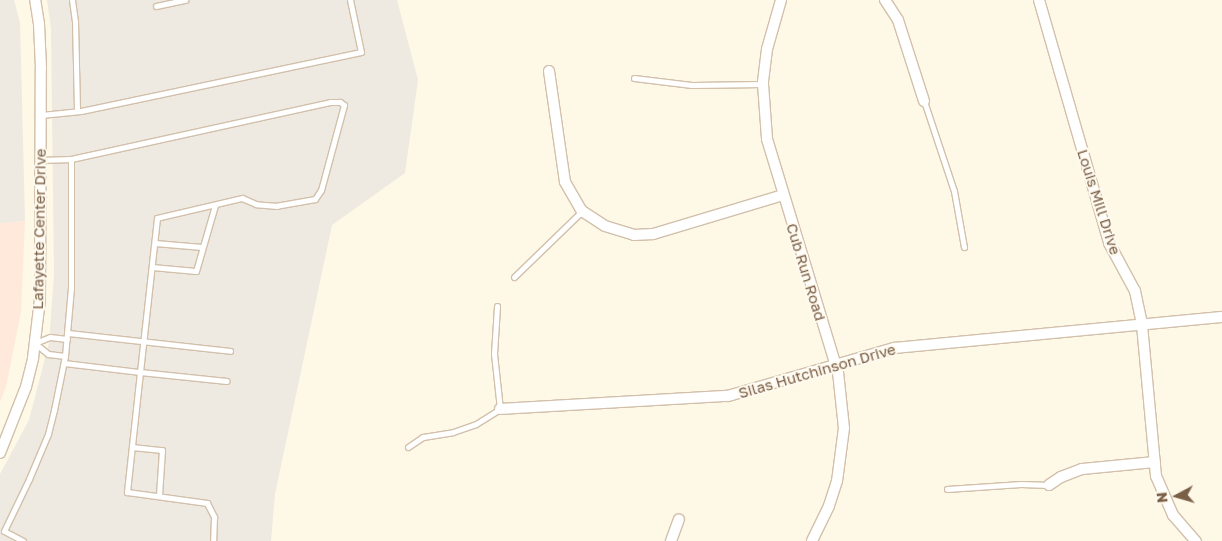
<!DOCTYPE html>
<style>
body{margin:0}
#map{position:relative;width:1222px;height:541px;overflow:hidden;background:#fef8e7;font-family:"Golos Text",sans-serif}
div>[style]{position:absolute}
.commercial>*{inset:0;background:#ffe9da}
.industrial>*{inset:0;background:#eee9e1}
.roads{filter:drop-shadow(1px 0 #d2c0ab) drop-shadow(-1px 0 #d2c0ab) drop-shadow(0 1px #d2c0ab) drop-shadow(0 -1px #d2c0ab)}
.lane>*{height:5px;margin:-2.5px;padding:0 2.5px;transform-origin:2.5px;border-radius:2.5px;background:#fff}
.street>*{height:10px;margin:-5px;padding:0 5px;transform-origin:5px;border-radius:5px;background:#fff}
span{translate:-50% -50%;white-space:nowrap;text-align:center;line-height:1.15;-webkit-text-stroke:4px #fffaef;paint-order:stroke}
.street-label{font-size:15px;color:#7b6048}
.north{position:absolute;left:1152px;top:471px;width:50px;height:50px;-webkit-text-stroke:4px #fffaef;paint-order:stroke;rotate:264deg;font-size:14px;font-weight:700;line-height:20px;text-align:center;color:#7b6048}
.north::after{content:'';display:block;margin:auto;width:18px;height:22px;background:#7b6048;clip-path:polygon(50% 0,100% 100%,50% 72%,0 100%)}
</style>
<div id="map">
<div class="commercial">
<div style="clip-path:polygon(25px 221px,21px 312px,6px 387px,0 402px,0 223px)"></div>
</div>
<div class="industrial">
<div style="clip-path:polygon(0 0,14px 0,20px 23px,25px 221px,0 223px)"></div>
<div style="clip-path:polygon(47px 0,397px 0,418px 80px,405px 173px,332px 225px,275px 494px,271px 541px,0 541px,0 474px,29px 420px,49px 343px,54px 274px,51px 28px)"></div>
</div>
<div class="roads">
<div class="lane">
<div style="left:72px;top:0;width:21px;rotate:82deg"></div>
<div style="left:75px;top:21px;width:90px;rotate:88.7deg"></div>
<div style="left:156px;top:6px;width:30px;rotate:-12deg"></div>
<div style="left:634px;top:78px;width:58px;rotate:6.9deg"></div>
<div style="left:692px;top:85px;width:71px;rotate:-0.8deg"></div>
<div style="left:924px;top:101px;width:95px;rotate:71.6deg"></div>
<div style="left:954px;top:191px;width:57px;rotate:79.9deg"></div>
<div style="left:41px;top:115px;width:40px;rotate:-5.7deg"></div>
<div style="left:81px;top:111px;width:286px;rotate:-11.9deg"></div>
<div style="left:361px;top:52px;width:53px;rotate:-101.9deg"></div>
<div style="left:71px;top:159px;width:265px;rotate:-12.4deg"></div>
<div style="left:330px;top:102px;width:10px"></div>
<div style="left:340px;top:102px;width:5px;rotate:37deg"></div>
<div style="left:344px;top:105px;width:88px;rotate:105.1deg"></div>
<div style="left:321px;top:190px;width:11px;rotate:124deg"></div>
<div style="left:315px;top:199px;width:39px;rotate:170deg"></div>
<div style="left:277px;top:206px;width:21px;rotate:-175deg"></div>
<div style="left:256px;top:204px;width:15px;rotate:-157deg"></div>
<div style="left:242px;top:198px;width:87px;rotate:166.8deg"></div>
<div style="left:157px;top:218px;width:155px;rotate:96.3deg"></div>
<div style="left:140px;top:372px;width:87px;rotate:5.9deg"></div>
<div style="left:155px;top:243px;width:47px;rotate:4.9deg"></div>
<div style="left:152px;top:267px;width:44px;rotate:5.2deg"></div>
<div style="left:196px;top:271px;width:69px;rotate:-73.9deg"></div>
<div style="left:514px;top:277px;width:95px;rotate:-44.1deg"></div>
<div style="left:68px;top:333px;width:163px;rotate:6.3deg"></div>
<div style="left:65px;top:356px;width:17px;rotate:-173deg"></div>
<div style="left:48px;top:354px;width:17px;rotate:-140deg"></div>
<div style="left:35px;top:343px;width:16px;rotate:-22deg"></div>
<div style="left:50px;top:337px;width:17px;rotate:7deg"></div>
<div style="left:64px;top:363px;width:77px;rotate:6.8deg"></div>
<div style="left:140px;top:372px;width:121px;rotate:96.2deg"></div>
<div style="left:127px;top:492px;width:81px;rotate:7.8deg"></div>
<div style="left:207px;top:503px;width:16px;rotate:63deg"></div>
<div style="left:214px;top:517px;width:24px;rotate:92deg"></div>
<div style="left:132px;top:447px;width:30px;rotate:6deg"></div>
<div style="left:162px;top:450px;width:45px;rotate:93.8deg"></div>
<div style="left:408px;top:447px;width:18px;rotate:-34deg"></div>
<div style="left:423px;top:437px;width:30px;rotate:-9deg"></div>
<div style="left:453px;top:432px;width:24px;rotate:-19deg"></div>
<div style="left:476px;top:424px;width:28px;rotate:-32deg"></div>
<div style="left:500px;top:409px;width:55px;rotate:-96.2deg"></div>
<div style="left:494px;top:354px;width:48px;rotate:-86.4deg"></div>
<div style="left:947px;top:489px;width:74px;rotate:-3.9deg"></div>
<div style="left:1021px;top:484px;width:28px;rotate:2deg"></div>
<div style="left:23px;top:541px;width:21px;rotate:-152deg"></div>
<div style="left:4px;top:531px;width:58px;rotate:-64.3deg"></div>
<div style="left:29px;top:479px;width:49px;rotate:-67.1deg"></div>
<div style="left:48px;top:434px;width:25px;rotate:-76deg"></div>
<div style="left:54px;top:410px;width:55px;rotate:-78.5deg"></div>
<div style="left:65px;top:356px;width:68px;rotate:-85deg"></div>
<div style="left:71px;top:288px;width:129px;rotate:-90deg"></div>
<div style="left:71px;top:159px;width:31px;rotate:178deg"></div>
</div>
<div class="street">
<div style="left:781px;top:0;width:51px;rotate:105.9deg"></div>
<div style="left:767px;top:49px;width:35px;rotate:97deg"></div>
<div style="left:763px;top:84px;width:55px;rotate:85.8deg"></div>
<div style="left:767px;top:139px;width:244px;rotate:73.1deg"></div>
<div style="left:838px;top:372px;width:56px;rotate:83.9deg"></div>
<div style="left:844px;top:428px;width:53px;rotate:97.5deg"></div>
<div style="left:837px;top:481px;width:26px;rotate:108deg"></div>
<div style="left:829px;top:506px;width:39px;rotate:116deg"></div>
<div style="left:885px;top:0;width:24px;rotate:57deg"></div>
<div style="left:898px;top:20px;width:85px;rotate:72.2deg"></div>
<div style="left:1039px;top:0;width:253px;rotate:73.9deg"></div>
<div style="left:1109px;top:243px;width:55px;rotate:61.6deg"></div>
<div style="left:1135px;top:291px;width:35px;rotate:78deg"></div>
<div style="left:1142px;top:325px;width:152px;rotate:84.7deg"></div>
<div style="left:1156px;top:476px;width:43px;rotate:66.4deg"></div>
<div style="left:1173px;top:515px;width:35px;rotate:49deg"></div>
<div style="left:549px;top:71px;width:112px;rotate:81.8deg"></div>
<div style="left:565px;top:182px;width:34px;rotate:60deg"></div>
<div style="left:582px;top:211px;width:27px;rotate:33deg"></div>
<div style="left:605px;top:226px;width:30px;rotate:17deg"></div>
<div style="left:634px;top:235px;width:19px;rotate:-3deg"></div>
<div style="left:653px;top:234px;width:136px;rotate:-16.7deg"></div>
<div style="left:500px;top:409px;width:228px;rotate:-3.3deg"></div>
<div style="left:728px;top:396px;width:173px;rotate:-16.1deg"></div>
<div style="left:894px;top:348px;width:329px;rotate:-5.4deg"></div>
<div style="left:0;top:453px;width:71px;rotate:-68.5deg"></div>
<div style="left:26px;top:387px;width:30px;rotate:-76deg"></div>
<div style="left:33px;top:358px;width:59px;rotate:-83.2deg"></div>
<div style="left:40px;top:299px;width:231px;rotate:-89.8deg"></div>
<div style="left:41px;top:68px;width:44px;rotate:-92.6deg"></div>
<div style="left:39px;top:24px;width:24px;rotate:-99deg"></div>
<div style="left:1049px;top:485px;width:14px;rotate:-34deg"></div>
<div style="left:1061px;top:477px;width:22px;rotate:-21deg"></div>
<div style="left:1082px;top:469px;width:73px;rotate:-5.5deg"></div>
<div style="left:671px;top:541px;width:23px;rotate:-70deg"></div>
</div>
</div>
<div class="street-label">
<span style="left:1099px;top:202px;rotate:72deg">Louis Mill Drive</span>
<span style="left:39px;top:229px;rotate:-89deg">Lafayette Center Drive</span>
<span style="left:806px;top:272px;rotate:73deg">Cub Run Road</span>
<span style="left:817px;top:371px;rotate:-16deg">Silas Hutchinson Drive</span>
</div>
<div class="north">N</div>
</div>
